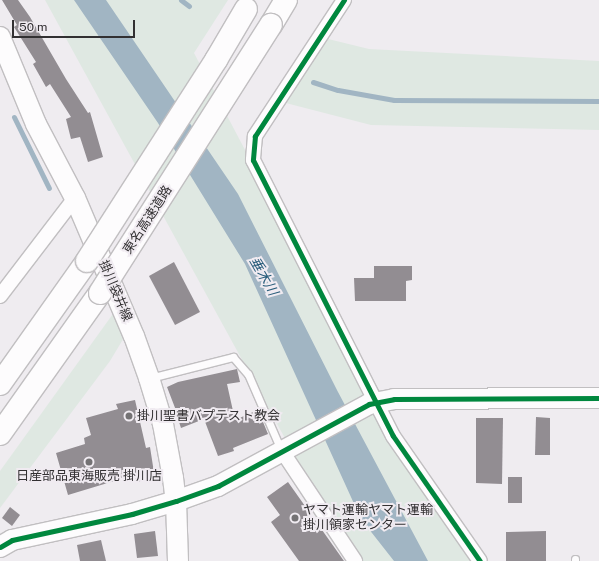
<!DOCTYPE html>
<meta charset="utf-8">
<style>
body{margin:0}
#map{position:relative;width:599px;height:561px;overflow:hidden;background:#efecf0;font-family:"Public Sans","Noto Sans JP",sans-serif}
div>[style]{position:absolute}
.green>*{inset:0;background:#dfe8e2}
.water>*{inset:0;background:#a1b5c3}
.stream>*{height:5px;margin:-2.5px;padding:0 2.5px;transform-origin:2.5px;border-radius:2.5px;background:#a1b5c3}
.building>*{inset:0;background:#928d92}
.roads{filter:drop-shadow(1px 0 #c1bfc1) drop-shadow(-1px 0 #c1bfc1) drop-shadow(0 1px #c1bfc1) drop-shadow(0 -1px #c1bfc1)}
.lane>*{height:7px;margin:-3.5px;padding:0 3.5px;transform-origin:3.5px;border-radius:3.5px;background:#fdfcfd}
.street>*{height:14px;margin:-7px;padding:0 7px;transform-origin:7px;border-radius:7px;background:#fdfcfd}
.secondary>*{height:20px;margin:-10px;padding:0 10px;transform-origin:10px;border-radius:10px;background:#fdfcfd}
.highway>*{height:22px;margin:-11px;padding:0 11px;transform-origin:11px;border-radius:11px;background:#fdfcfd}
.bridges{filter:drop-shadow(1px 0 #c1bfc1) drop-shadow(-1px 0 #c1bfc1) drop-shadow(0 1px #c1bfc1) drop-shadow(0 -1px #c1bfc1)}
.highway-bridge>*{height:22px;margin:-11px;padding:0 11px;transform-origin:11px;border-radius:11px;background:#fdfcfd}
.cycleway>*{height:5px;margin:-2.5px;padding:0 2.5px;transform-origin:2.5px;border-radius:2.5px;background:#00873e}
.dots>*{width:11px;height:11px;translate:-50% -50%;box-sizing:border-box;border:2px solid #f0ebf1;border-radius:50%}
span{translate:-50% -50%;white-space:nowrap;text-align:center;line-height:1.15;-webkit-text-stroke:4px #f0ebf1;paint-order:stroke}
.street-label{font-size:13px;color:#323032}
.poi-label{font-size:13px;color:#323032}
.left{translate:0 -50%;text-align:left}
.water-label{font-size:14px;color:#295d7b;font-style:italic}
.scale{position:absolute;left:12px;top:20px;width:123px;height:18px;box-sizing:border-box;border:2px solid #323032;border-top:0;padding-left:5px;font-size:12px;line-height:14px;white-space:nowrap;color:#323032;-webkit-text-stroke:3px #f0ebf1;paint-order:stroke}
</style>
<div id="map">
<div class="green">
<div style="clip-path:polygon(45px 0,228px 0,194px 53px,312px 277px,432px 493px,483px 561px,357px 561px,333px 526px)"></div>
<div style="clip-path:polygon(320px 37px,369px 49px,599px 61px,599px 130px,371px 125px,278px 101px)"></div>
<div style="clip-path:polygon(115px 311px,125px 336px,110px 361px,0 508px,0 471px)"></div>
</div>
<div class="water">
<div style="clip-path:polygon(74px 0,106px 0,238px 194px,338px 392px,428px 561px,394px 561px,361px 519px,245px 264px,158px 123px)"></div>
</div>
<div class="stream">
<div style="left:181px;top:0;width:10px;rotate:37deg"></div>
<div style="left:313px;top:82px;width:26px;rotate:18deg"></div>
<div style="left:338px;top:90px;width:57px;rotate:10.1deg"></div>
<div style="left:394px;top:100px;width:205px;rotate:0.3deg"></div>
<div style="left:14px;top:117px;width:79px;rotate:63.8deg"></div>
</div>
<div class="building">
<div style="clip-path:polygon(2px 0,18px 0,30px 17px,66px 79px,88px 113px,90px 112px,103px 157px,88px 162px,80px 137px,71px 139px,66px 119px,71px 117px,50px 84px,46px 87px,33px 64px,36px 62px,14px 27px,17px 25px)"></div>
<div style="clip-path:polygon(174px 262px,200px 312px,175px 325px,149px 276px)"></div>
<div style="clip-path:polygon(374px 266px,412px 266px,412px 280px,406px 281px,406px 301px,355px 301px,354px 278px,374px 278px)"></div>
<div style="clip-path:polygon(237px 369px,240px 382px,227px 384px,235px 420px,258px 410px,268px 434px,233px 448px,234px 451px,218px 456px,204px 419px,181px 428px,176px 413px,177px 413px,167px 387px,178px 382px)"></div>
<div style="clip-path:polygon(135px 400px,146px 448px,150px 447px,155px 479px,135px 482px,134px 475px,68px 495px,56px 453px,85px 444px,84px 438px,91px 435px,86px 418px,118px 409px,116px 404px)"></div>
<div style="clip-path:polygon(536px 417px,550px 418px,550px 455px,535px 455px)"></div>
<div style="clip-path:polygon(476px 418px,503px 418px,502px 484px,476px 483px)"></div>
<div style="clip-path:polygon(508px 477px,522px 477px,522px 503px,508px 503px)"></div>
<div style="clip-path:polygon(288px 482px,344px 561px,299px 561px,271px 522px,280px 515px,267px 497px)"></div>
<div style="clip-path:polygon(10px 507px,20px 515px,12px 526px,2px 518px)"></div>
<div style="clip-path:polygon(155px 531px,158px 556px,137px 558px,134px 534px)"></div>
<div style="clip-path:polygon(546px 531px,546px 561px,506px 561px,506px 532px)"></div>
<div style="clip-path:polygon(101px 540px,106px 561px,80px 561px,77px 545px)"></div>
</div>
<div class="roads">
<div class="lane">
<div style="left:150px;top:378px;width:86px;rotate:-14.2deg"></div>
<div style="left:233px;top:357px;width:23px;rotate:49deg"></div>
<div style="left:248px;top:374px;width:83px;rotate:66.5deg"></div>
<div style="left:575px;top:561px;width:2px;rotate:-90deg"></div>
</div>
<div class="street">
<div style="left:344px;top:0;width:163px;rotate:123.2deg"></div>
<div style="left:255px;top:136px;width:24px;rotate:95deg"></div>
<div style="left:253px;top:160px;width:309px;rotate:63.1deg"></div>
<div style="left:393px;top:436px;width:152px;rotate:55.2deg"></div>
<div style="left:0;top:296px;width:123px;rotate:-52.6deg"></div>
<div style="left:282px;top:451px;width:132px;rotate:56.4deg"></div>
</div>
<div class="secondary">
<div style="left:0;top:37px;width:94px;rotate:67.5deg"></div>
<div style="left:36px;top:124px;width:84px;rotate:62.2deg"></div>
<div style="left:75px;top:198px;width:150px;rotate:66.9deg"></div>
<div style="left:134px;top:336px;width:45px;rotate:70.3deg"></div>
<div style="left:149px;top:378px;width:48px;rotate:73.1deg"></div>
<div style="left:163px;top:424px;width:55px;rotate:79.5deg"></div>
<div style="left:173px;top:478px;width:23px;rotate:83deg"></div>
<div style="left:176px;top:501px;width:60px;rotate:88.1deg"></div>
<div style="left:0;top:547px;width:14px;rotate:-30deg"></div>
<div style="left:12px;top:540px;width:123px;rotate:-12.2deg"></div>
<div style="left:132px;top:514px;width:46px;rotate:-16.5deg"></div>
<div style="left:176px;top:501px;width:45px;rotate:-19.7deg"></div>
<div style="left:218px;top:486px;width:172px;rotate:-28.5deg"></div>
<div style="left:369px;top:404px;width:25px;rotate:-11deg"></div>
<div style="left:394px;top:399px;width:205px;rotate:-0.3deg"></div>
</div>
<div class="highway">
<div style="left:271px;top:25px;width:29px;rotate:-59deg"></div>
<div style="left:0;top:384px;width:151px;rotate:-54.7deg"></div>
<div style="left:0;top:434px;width:173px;rotate:-54.7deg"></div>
</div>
</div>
<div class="bridges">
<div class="highway-bridge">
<div style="left:87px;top:261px;width:239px;rotate:-57.3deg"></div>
<div style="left:216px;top:60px;width:59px;rotate:-59.5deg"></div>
<div style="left:100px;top:293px;width:318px;rotate:-57.5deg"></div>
</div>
</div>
<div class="cycleway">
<div style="left:344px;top:0;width:163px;rotate:123.2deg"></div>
<div style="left:255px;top:136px;width:24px;rotate:95deg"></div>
<div style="left:253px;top:160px;width:309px;rotate:63.1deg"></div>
<div style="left:393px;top:436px;width:152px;rotate:55.2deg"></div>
<div style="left:0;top:547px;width:14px;rotate:-30deg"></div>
<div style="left:12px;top:540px;width:123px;rotate:-12.2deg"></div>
<div style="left:132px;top:514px;width:46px;rotate:-16.5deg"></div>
<div style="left:176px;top:501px;width:45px;rotate:-19.7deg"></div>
<div style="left:218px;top:486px;width:172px;rotate:-28.5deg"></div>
<div style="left:369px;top:404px;width:25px;rotate:-11deg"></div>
<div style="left:394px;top:399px;width:205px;rotate:-0.3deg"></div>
</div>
<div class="dots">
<div style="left:129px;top:416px;background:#747274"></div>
<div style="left:89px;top:462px;background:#747274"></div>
<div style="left:295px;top:518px;background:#747274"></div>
</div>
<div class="street-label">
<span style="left:148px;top:220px;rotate:-57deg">東名高速道路</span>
<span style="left:115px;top:291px;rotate:67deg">掛川袋井線</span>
</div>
<div class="poi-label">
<span class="left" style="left:137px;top:416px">掛川聖書バプテスト教会</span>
<span style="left:89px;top:476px">日産部品東海販売 掛川店</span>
<span class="left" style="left:303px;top:518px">ヤマト運輸ヤマト運輸<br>掛川領家センター</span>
</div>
<div class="water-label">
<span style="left:264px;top:276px;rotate:60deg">垂木川</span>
</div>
<div class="scale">50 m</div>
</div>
